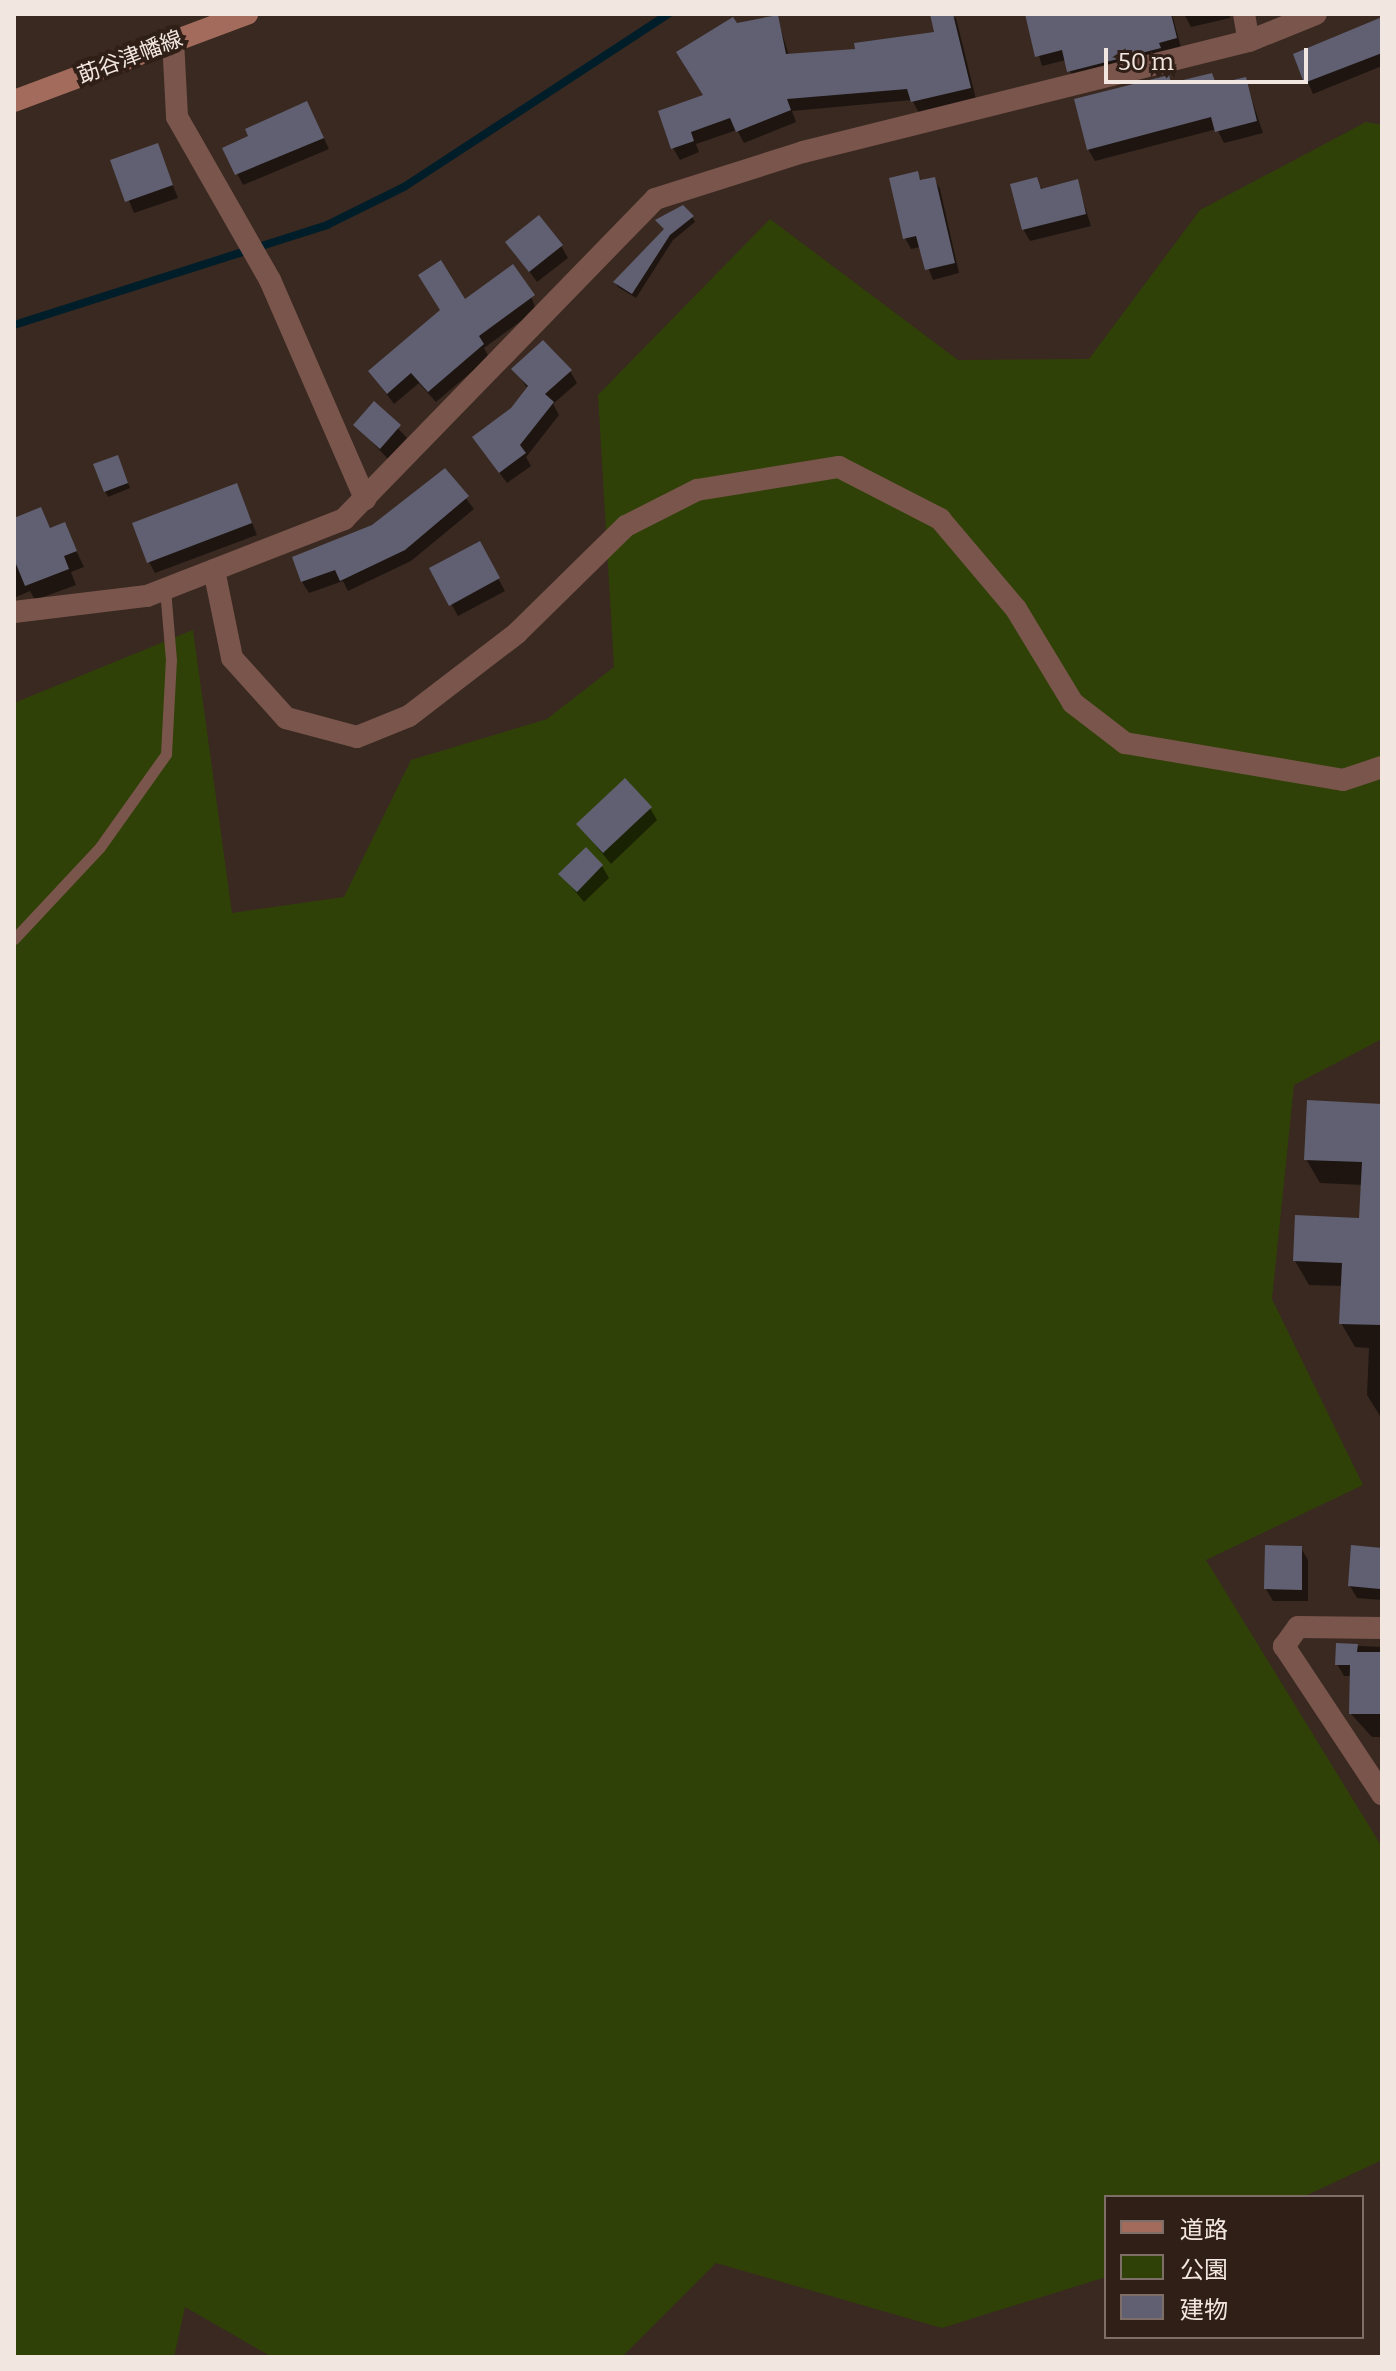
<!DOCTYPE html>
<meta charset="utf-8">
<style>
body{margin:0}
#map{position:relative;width:1396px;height:2371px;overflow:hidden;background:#392921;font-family:Bitter,"Noto Sans JP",serif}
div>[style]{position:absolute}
.green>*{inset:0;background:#304107}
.shadow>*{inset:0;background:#0007}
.stream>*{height:8px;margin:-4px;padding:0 4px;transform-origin:4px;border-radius:4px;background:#001e29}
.building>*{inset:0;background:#606072}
.service>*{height:11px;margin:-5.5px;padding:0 5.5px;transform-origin:5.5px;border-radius:5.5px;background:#79554c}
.minor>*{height:22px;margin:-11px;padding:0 11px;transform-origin:11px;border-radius:11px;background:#79554c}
.tertiary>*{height:22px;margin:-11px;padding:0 11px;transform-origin:11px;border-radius:11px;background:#79554c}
.secondary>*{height:22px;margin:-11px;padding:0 11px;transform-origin:11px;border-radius:11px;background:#a36b5c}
span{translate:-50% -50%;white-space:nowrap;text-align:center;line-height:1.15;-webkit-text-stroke:8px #2f1f17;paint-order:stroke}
.street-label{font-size:22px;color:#f1e6e0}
.frame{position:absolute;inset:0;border:16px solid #f1e6e0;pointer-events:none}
.legend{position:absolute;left:1104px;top:2195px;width:260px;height:144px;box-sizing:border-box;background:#2f1f17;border:2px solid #7d6f67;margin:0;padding:10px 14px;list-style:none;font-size:24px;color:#f1e6e0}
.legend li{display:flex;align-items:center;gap:16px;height:40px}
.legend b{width:40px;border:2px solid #7d6f67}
.scale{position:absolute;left:1104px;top:48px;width:204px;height:36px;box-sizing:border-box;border:4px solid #f1e6e0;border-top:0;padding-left:10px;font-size:24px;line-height:28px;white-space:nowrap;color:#f1e6e0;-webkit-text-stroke:6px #2f1f17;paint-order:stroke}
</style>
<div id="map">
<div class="green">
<div style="clip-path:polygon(1366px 122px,1382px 125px,1382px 1039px,1294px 1085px,1272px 1299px,1363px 1485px,1206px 1560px,1382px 1847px,1382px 2160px,1303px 2197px,1106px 2197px,1106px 2277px,942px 2328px,716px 2263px,622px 2357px,272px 2357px,185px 2307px,174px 2357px,14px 2357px,14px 703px,193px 630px,232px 913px,344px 897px,411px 760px,547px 719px,614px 667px,598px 395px,770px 219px,958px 360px,1089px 359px,1200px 210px)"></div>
</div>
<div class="shadow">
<div style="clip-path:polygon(932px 14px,956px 18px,976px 99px,919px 113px,912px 100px,792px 111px,796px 122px,744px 143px,737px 130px,696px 144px,699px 152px,680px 160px,673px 148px,706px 97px,736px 25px,777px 17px,789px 56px,857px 51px,937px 34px)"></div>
<div style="clip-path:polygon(1027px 14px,1172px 14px,1181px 48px,1074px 81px,1066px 60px,1042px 66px)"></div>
<div style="clip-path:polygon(1184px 14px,1230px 14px,1230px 18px,1191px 27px)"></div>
<div style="clip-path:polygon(1382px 19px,1382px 66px,1313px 94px,1296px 55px)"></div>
<div style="clip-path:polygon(1211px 75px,1218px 86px,1245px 79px,1263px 133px,1224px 143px,1217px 129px,1095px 161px,1088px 149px,1168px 78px,1172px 85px)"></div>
<div style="clip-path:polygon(312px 114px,329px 149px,243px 185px,225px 149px)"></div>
<div style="clip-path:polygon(157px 146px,178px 198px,134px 213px,113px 161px)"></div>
<div style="clip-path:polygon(917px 173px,922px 182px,934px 179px,940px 189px,959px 273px,933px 280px,920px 247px,911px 249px,905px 238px)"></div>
<div style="clip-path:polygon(1036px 180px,1043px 190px,1077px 182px,1091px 226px,1030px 241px,1023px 229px)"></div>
<div style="clip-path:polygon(692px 217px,695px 222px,673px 240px,636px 298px,618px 287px,615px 282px,666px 231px,658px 221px)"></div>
<div style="clip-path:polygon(508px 242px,561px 246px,568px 258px,537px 282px)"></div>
<div style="clip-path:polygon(529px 290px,536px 310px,484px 348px,489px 357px,436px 402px,419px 383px,394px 404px,370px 372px,465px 302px)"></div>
<div style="clip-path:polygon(514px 369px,570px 371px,577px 383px,553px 404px,559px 415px,526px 457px,531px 466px,507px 483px,474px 438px,512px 409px,528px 389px)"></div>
<div style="clip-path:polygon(375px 404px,407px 438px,388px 459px,356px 425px)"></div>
<div style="clip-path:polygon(120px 463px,130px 488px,108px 497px,105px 491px)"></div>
<div style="clip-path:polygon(445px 471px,474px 509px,411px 561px,348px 591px,343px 581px,309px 593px,302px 582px)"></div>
<div style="clip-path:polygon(236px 485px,257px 535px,155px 573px,149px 562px)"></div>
<div style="clip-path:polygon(40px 509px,51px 530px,64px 525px,84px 567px,71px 572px,76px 585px,35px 600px,30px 591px,14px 598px,14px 520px)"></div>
<div style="clip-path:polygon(479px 544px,505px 591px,458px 616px,432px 569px)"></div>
<div style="clip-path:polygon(650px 808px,657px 820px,611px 864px,578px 824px)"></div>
<div style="clip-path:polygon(602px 866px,609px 878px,584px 902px,561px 874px)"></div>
<div style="clip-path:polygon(1382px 1106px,1382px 1419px,1367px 1395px,1369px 1348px,1355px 1347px,1341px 1323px,1343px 1286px,1309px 1285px,1295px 1261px,1361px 1220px,1363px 1185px,1320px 1183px,1306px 1159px)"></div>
<div style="clip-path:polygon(1301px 1548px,1308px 1560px,1308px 1601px,1273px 1601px,1266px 1589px)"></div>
<div style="clip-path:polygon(1353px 1548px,1382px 1550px,1382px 1600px,1357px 1598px,1350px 1586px)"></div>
<div style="clip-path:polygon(1338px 1645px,1382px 1647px,1382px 1737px,1372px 1737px,1351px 1714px,1352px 1676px,1344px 1676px,1337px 1664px)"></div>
</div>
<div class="stream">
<div style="left:14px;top:325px;width:329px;rotate:-17.7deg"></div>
<div style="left:327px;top:225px;width:86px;rotate:-26.3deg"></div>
<div style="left:404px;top:187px;width:316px;rotate:-33.2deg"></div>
</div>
<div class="building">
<div style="clip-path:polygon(930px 14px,953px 14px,971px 88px,911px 102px,907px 89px,787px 99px,791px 110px,736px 132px,730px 118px,691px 132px,694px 141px,671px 149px,658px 111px,703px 95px,676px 52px,733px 17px,737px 23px,778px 15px,786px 54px,855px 49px,854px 43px,934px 32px)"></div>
<div style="clip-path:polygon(1025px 14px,1171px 14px,1177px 38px,1159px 43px,1161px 48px,1067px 72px,1062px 50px,1035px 57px)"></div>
<div style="clip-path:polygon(1382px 17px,1382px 53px,1304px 83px,1293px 54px)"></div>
<div style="clip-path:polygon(1212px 73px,1216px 84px,1246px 77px,1257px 121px,1215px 132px,1211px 117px,1087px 150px,1074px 99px,1169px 75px,1171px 83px)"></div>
<div style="clip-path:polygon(307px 101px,324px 138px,235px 175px,222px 148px,248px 136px,245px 129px)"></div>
<div style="clip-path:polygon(158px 143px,173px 185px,125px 202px,110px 160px)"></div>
<div style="clip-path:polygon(918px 171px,920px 180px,935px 177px,955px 263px,925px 270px,916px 236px,903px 239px,889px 178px)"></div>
<div style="clip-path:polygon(1037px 177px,1041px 189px,1078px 179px,1086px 214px,1022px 230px,1010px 184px)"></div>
<div style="clip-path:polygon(683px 205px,694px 216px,670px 235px,632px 294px,613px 282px,664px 229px,655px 220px)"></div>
<div style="clip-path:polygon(539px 215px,563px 245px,529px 272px,505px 242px)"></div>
<div style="clip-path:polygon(441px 260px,465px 299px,513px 264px,535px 295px,479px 336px,484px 344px,428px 392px,411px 373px,387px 394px,368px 371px,440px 310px,418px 275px)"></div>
<div style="clip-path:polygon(543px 340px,572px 370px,545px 394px,554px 402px,520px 445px,526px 453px,499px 473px,472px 437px,511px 408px,528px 386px,511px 369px)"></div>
<div style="clip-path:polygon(374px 401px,401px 425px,380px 449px,353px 425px)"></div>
<div style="clip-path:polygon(118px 455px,128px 483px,104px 492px,93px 464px)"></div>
<div style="clip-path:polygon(445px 468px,469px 496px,405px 550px,340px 581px,335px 570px,301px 582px,292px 557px,372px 525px)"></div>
<div style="clip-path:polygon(237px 483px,252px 523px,147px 563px,132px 523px)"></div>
<div style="clip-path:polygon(41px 507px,50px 528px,65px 522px,77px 551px,64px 556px,69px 569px,25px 586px,14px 559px,14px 518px)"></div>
<div style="clip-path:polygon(480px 541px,500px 578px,449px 606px,429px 568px)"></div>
<div style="clip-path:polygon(625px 778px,652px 807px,603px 853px,576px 824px)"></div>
<div style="clip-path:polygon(586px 847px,603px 865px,577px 892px,558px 874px)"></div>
<div style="clip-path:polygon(1307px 1100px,1382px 1104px,1382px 1325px,1339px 1324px,1342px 1263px,1293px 1261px,1295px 1215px,1359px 1218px,1362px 1162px,1304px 1160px)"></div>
<div style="clip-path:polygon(1265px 1545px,1302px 1546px,1302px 1590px,1264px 1589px)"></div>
<div style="clip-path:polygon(1351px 1545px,1382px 1548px,1380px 1589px,1348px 1586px)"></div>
<div style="clip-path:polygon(1336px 1643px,1358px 1644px,1357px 1652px,1382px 1652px,1382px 1714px,1349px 1714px,1350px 1665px,1335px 1665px)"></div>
</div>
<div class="service">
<div style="left:14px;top:939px;width:126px;rotate:-46.9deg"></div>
<div style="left:100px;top:847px;width:114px;rotate:-54.6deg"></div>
<div style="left:166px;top:754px;width:94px;rotate:-87deg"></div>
<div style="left:171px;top:660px;width:72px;rotate:-94.8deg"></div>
</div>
<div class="minor">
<div style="left:1244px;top:14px;width:27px;rotate:80deg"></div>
<div style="left:173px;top:40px;width:77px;rotate:87deg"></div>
<div style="left:177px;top:117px;width:188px;rotate:60.3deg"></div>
<div style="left:270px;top:280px;width:239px;rotate:66.5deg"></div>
<div style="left:14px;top:612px;width:134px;rotate:-6.9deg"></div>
<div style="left:147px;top:596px;width:212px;rotate:-21.3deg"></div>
<div style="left:344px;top:519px;width:446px;rotate:-45.8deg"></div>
<div style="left:655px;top:199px;width:155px;rotate:-17.6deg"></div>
<div style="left:803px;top:152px;width:460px;rotate:-14deg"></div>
<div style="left:1249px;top:41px;width:72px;rotate:-21.9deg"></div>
<div style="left:1382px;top:1628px;width:84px;rotate:-179.3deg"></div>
<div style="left:1298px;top:1627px;width:24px;rotate:126deg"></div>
<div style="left:1284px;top:1646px;width:178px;rotate:56.5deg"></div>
</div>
<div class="tertiary">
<div style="left:214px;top:570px;width:90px;rotate:78.4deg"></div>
<div style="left:232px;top:658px;width:81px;rotate:48deg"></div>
<div style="left:286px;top:718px;width:73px;rotate:15deg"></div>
<div style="left:357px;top:737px;width:56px;rotate:-22deg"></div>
<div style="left:409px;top:716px;width:136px;rotate:-37.5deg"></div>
<div style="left:517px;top:633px;width:153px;rotate:-44.5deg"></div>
<div style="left:626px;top:526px;width:80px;rotate:-26.9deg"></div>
<div style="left:697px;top:490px;width:144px;rotate:-9.2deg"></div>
<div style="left:839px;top:467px;width:114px;rotate:27.2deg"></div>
<div style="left:940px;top:519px;width:118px;rotate:49.8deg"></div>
<div style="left:1016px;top:609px;width:110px;rotate:58.8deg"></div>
<div style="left:1073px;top:703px;width:66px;rotate:37.6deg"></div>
<div style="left:1125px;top:743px;width:221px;rotate:9.6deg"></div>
<div style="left:1343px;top:780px;width:41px;rotate:-18.4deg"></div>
</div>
<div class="secondary">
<div style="left:14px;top:101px;width:249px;rotate:-20.5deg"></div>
</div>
<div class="street-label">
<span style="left:130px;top:57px;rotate:-21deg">莇谷津幡線</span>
</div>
<div class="frame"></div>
<ul class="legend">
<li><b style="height:10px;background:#a36b5c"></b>道路</li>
<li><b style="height:22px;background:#304107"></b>公園</li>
<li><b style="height:22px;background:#606072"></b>建物</li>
</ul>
<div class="scale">50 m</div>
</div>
